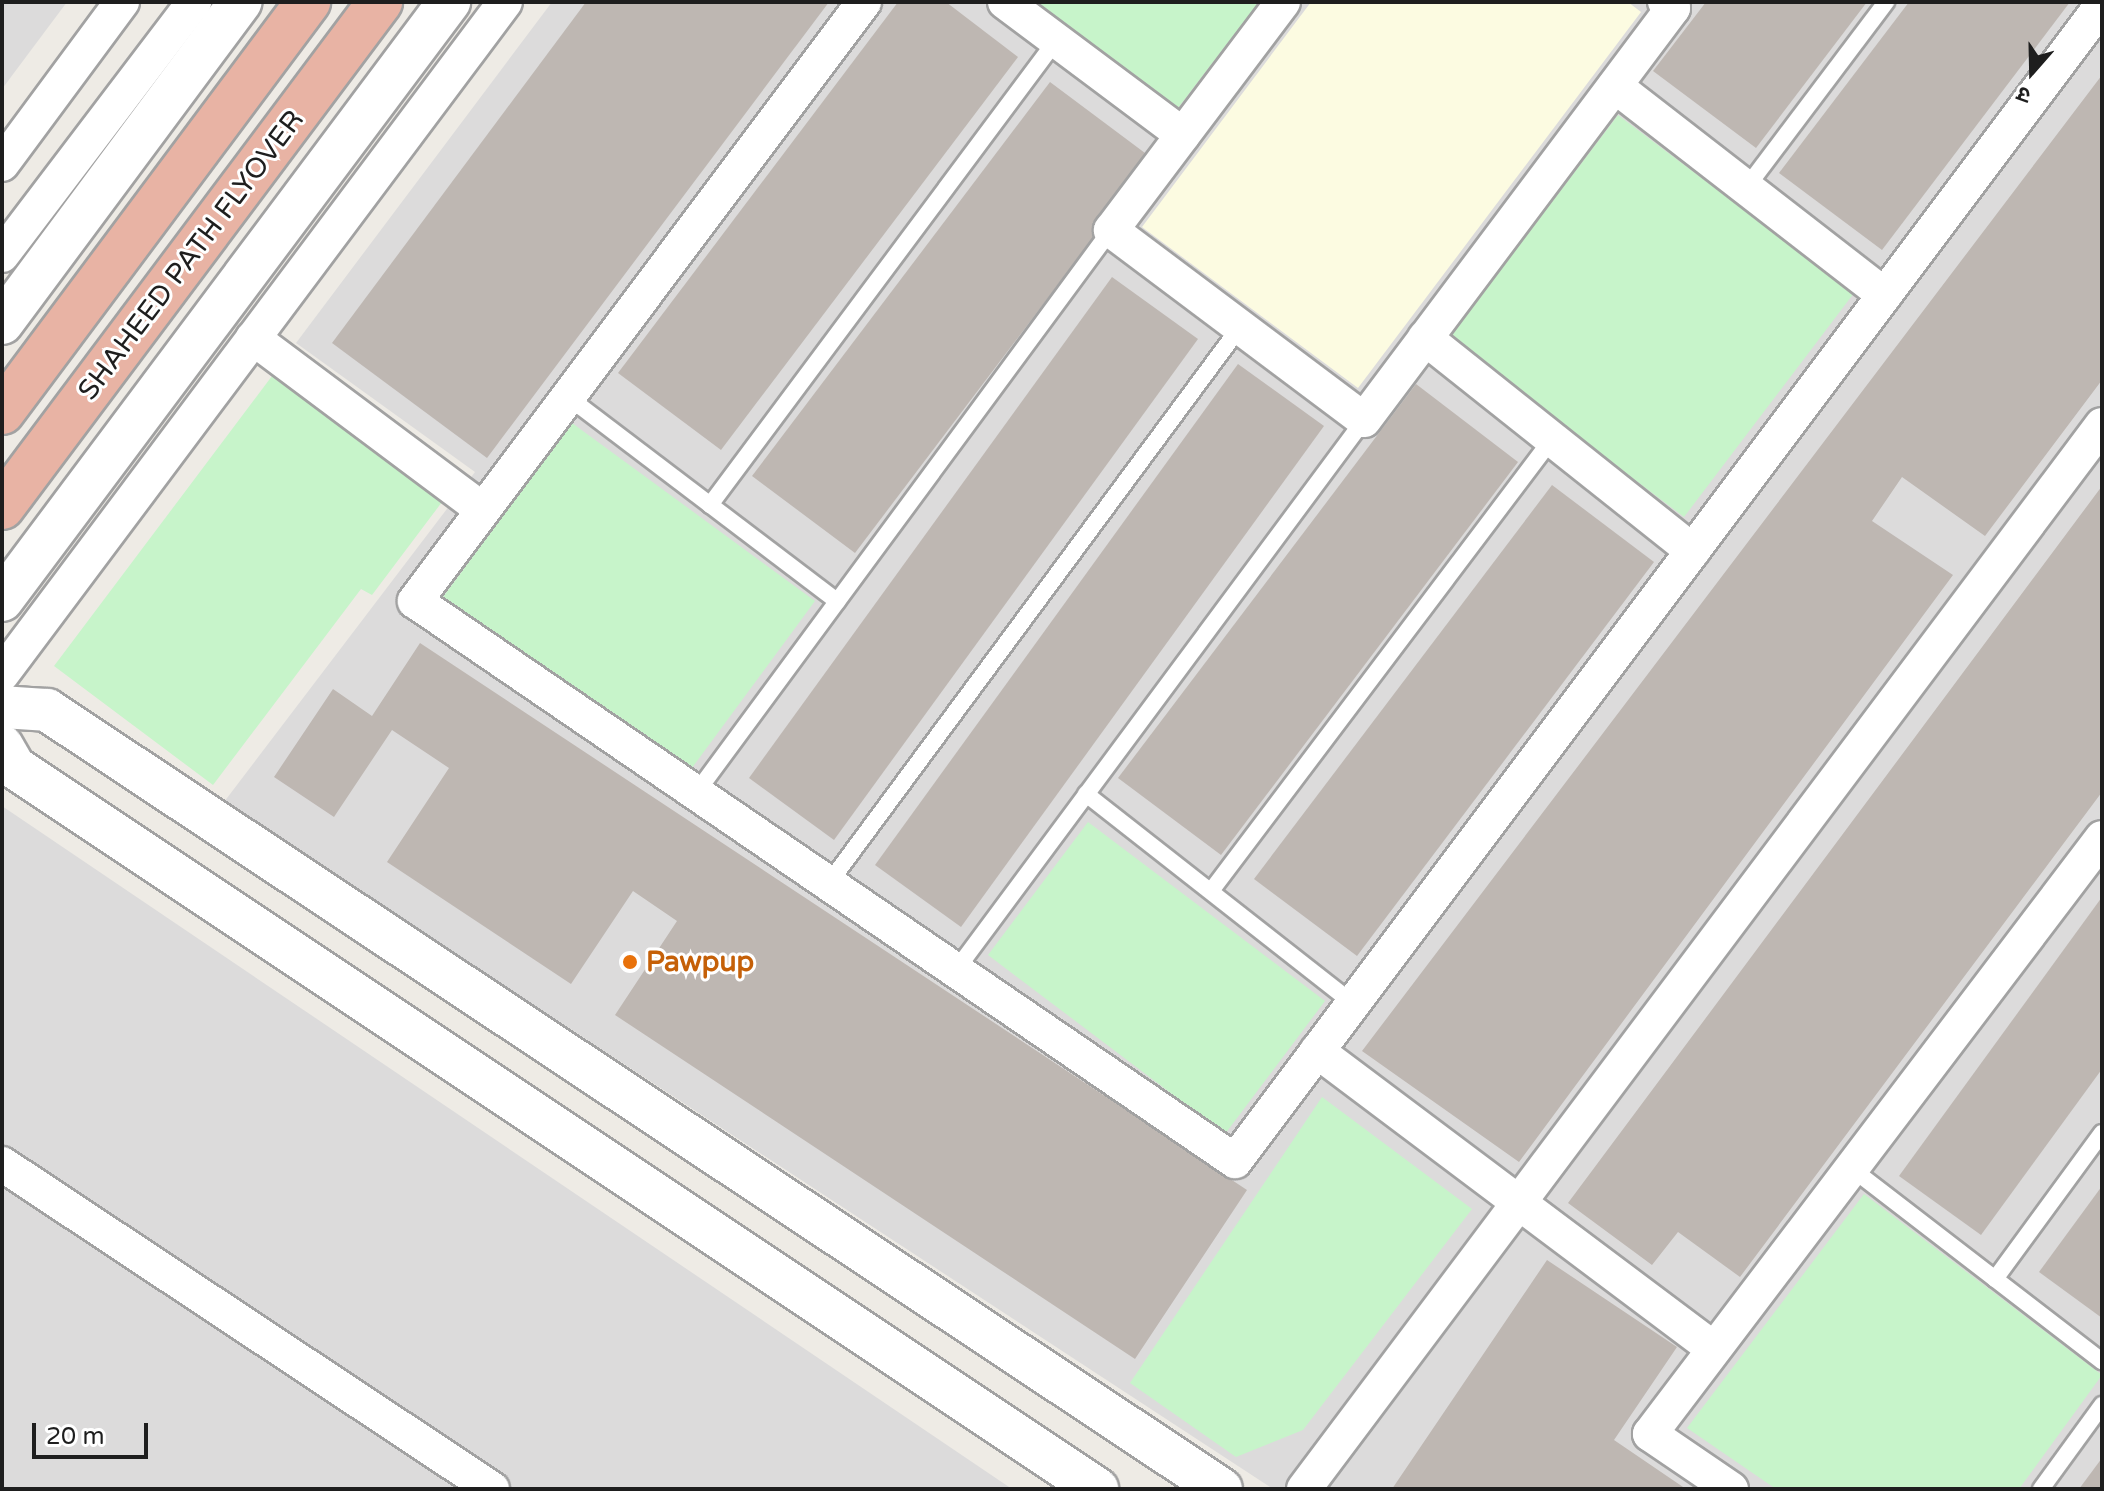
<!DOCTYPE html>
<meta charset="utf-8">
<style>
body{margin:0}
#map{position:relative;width:2104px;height:1491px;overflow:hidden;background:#eeebe5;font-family:"Varela Round","Noto Sans Devanagari",sans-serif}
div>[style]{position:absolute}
.residential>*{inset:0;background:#dcdbdb}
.education>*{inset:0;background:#fcfbe1}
.park>*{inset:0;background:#c7f4ca}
.building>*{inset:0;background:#beb7b2}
.roads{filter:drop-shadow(2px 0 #a2a2a2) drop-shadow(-2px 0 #a2a2a2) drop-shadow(0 2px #a2a2a2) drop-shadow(0 -2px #a2a2a2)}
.service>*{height:16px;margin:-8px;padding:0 8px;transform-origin:8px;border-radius:8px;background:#fff}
.minor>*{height:34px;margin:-17px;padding:0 17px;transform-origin:17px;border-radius:17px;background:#fff}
.tertiary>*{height:42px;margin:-21px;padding:0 21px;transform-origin:21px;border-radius:21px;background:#fff}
.trunk>*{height:44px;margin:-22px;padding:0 22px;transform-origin:22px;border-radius:22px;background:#e8b3a4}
.dots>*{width:22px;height:22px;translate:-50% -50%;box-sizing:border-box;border:4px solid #fff;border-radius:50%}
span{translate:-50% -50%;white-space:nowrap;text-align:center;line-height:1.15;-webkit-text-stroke:6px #fff;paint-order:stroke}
.street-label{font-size:28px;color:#1e1e1e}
.food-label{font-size:28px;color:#c56008;font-weight:700}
.left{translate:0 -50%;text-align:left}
.frame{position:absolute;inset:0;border:4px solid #1e1e1e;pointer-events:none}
.north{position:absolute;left:1992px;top:32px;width:80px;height:80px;-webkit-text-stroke:6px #fff;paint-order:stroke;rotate:200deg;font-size:22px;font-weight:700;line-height:32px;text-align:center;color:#1e1e1e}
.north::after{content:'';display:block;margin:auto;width:28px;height:36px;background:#1e1e1e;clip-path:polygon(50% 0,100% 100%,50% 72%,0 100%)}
.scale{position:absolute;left:32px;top:1423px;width:116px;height:36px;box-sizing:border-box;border:4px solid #1e1e1e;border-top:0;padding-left:10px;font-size:24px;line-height:28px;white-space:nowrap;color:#1e1e1e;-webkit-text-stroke:6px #fff;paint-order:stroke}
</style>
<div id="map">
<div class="residential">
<div style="clip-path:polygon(2px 2px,67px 2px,2px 89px)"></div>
<div style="clip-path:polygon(552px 2px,2102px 2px,2102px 1489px,1273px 1489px,224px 802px,475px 472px,296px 343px)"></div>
<div style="clip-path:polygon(2px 806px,1012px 1489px,2px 1489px)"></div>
</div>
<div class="education">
<div style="clip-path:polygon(1311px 2px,1628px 2px,1641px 12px,1358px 388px,1142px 227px)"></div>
</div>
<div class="park">
<div style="clip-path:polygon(1036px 2px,1259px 2px,1178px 108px)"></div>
<div style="clip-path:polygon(1618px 115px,1854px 293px,1684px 517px,1448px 339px)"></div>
<div style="clip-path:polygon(272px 376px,442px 502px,372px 595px,361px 589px,213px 785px,54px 666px)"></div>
<div style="clip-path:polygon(572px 423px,815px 601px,686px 776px,443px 597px)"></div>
<div style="clip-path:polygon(1088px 822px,1325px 1001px,1225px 1134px,988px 955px)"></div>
<div style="clip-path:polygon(1322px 1097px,1472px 1209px,1303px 1430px,1236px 1457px,1130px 1383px)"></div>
<div style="clip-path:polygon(1864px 1194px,2102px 1375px,2019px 1489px,1776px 1489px,1687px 1428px)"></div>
</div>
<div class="building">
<div style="clip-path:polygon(586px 2px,829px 2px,487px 458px,332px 343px)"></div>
<div style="clip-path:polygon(898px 2px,946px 2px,1018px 57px,721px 450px,618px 373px)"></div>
<div style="clip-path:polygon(1706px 2px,1867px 2px,1756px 148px,1653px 71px)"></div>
<div style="clip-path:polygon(1909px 2px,2070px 2px,1882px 250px,1779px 173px)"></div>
<div style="clip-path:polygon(2102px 75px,2102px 380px,1985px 536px,1902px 477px,1872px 521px,1953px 575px,1519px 1162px,1362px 1051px)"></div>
<div style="clip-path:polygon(1050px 82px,1153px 159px,855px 553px,752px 476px)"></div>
<div style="clip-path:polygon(1112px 277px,1198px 339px,834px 840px,749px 778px)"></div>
<div style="clip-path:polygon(1238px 364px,1324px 426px,961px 927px,875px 865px)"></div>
<div style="clip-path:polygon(1416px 384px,1518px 462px,1221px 855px,1118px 778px)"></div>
<div style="clip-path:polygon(1552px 485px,1654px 562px,1357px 956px,1254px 879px)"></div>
<div style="clip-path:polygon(2102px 486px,2102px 792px,1740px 1277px,1678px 1232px,1652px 1265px,1568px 1203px)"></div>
<div style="clip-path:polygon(420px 643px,1247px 1190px,1135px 1359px,615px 1015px,677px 921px,633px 891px,571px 984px,387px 862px,449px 768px,392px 730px,334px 817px,274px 777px,333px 689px,372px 716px)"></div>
<div style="clip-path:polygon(2102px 897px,2102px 1069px,1981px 1235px,1899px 1176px)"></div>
<div style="clip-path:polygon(2102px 1186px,2102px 1318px,2039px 1272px)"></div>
<div style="clip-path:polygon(1547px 1260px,1677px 1347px,1614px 1440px,1686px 1489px,1392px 1489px)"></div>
<div style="clip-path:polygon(2102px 1458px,2102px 1489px,2079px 1489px)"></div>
</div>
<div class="roads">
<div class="service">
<div style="left:1746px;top:188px;width:233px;rotate:-53deg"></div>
<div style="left:568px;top:397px;width:338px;rotate:37.2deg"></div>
<div style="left:710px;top:505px;width:577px;rotate:-53.31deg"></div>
<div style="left:696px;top:793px;width:699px;rotate:-53.61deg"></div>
<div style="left:1086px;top:794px;width:339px;rotate:38.1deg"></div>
<div style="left:829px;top:883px;width:691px;rotate:-53.53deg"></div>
<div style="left:1211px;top:891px;width:566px;rotate:-52.97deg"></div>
<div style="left:956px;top:970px;width:685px;rotate:-53.43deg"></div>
<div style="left:1851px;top:1168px;width:317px;rotate:37.6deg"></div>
<div style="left:1995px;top:1279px;width:181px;rotate:-53.8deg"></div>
<div style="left:2041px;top:1489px;width:104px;rotate:-54deg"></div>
</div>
<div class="minor">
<div style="left:864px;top:2px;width:749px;rotate:126.85deg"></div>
<div style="left:415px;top:601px;width:993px;rotate:34.33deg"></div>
<div style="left:1235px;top:1161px;width:1445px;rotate:-53.13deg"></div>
<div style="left:1005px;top:2px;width:222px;rotate:36.8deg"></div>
<div style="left:1283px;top:2px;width:286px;rotate:127deg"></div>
<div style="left:1111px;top:230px;width:316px;rotate:36.9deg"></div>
<div style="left:1364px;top:420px;width:515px;rotate:-53.13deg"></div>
<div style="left:1673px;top:8px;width:10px;rotate:-143deg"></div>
<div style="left:1615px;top:86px;width:341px;rotate:37.8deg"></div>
<div style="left:2px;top:164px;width:202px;rotate:-53.5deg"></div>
<div style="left:2px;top:255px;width:318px;rotate:-52.8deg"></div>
<div style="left:253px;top:338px;width:287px;rotate:36.8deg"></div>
<div style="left:1425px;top:338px;width:342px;rotate:38.5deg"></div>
<div style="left:2px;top:674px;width:839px;rotate:-53.18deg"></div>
<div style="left:1317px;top:1051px;width:495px;rotate:36.9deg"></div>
<div style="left:2px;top:1164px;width:588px;rotate:33.55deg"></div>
<div style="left:1304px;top:1489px;width:1330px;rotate:-53.13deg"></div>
<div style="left:1731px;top:1489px;width:98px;rotate:-145.8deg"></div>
<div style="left:1650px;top:1434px;width:748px;rotate:-52.82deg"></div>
</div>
<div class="tertiary">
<div style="left:2px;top:323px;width:400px;rotate:-53.4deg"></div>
<div style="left:2px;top:600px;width:747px;rotate:-53.22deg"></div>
<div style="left:2px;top:707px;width:45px;rotate:3.8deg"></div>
<div style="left:47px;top:710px;width:1409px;rotate:33.57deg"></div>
<div style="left:2px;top:746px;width:24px;rotate:60deg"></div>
<div style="left:14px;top:767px;width:1302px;rotate:33.69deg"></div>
</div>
<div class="trunk">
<div style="left:2px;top:412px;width:512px;rotate:-53.26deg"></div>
<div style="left:2px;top:507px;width:631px;rotate:-53.18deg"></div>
</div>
</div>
<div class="dots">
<div style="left:630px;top:962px;background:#e8710a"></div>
</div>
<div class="street-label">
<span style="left:191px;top:255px;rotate:-53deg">SHAHEED PATH FLYOVER</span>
</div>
<div class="food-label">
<span class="left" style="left:646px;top:962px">Pawpup</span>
</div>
<div class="frame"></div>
<div class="north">उ</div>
<div class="scale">20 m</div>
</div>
